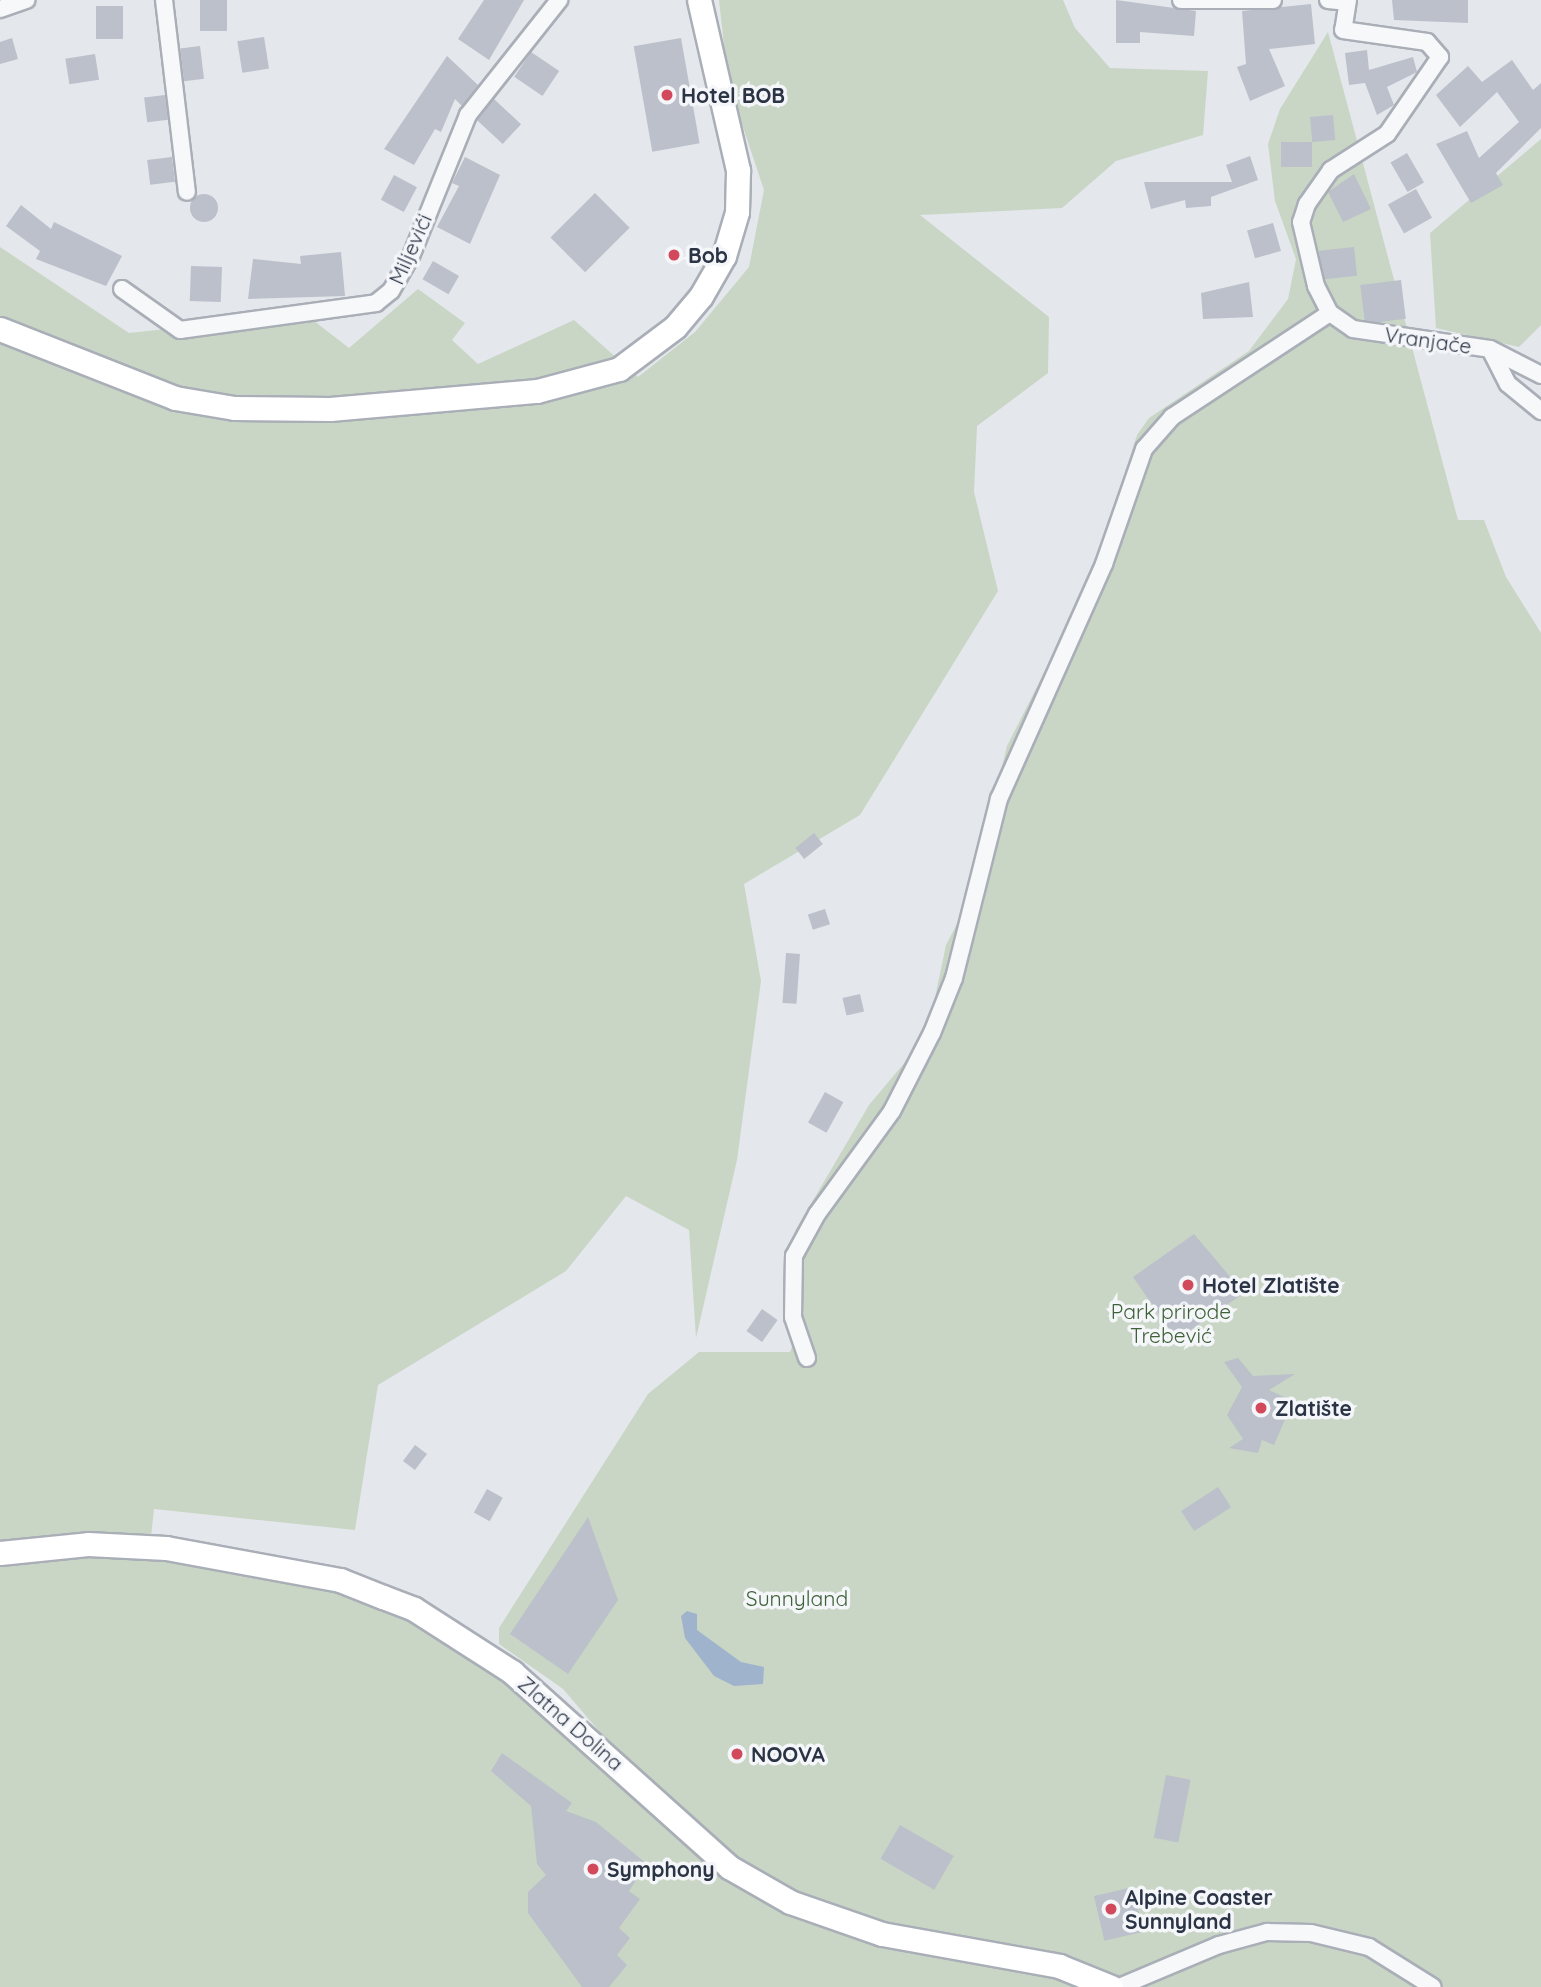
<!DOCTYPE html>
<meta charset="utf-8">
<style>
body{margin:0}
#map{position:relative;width:1541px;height:1987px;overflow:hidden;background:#e4e7ec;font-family:Quicksand,sans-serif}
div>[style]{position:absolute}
.green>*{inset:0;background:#c9d6c5}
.water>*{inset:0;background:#9fb4cc}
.building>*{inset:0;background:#bbc0ca;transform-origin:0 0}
.round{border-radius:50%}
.roads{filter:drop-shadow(2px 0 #a9aeb7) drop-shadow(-2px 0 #a9aeb7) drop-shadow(0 2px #a9aeb7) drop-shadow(0 -2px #a9aeb7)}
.minor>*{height:16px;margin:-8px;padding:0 8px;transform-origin:8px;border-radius:8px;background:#f7f8fa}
.secondary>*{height:23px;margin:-11.5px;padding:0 11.5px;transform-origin:11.5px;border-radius:11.5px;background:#fff}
.dots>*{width:19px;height:19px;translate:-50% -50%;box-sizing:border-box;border:4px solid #f4f6f9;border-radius:50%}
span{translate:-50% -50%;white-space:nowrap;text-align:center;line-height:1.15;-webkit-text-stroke:7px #f4f6f9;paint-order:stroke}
.poi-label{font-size:21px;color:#2b3445;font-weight:700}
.left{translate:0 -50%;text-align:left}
.street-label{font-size:21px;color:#2b3445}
.park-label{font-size:21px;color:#3f6138}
</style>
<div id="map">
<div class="green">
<div style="clip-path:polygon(719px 0,1063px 0,1075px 28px,1110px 68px,1208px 71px,1203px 135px,1116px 161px,1062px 208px,920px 215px,1049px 317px,1048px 373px,977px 426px,974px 492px,998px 591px,860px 815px,744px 884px,761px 981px,737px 1160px,696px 1338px,689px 1230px,626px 1196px,566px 1271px,378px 1385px,355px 1530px,154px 1509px,150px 1546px,223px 1554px,415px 1614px,641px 1780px,563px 1689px,499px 1644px,499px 1628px,648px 1394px,699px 1352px,790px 1352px,797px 1335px,795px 1231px,869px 1105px,927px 1036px,946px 945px,971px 897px,1007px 746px,1090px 582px,1137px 435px,1149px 418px,1249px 351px,1288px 299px,1296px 259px,1275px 201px,1268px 144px,1280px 109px,1328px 32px,1458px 520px,1484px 520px,1506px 577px,1541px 633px,1541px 1987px,0 1987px,0 247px,129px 333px,305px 314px,349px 348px,418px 289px,465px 323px,452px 340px,478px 364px,574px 320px,638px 377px,695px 332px,749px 267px,764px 190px,728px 82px)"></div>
<div style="clip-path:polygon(1541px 139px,1541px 325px,1519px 347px,1436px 328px,1430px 233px)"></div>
</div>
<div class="water">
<div style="clip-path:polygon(687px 1611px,697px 1614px,697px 1630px,741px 1662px,764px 1667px,763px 1684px,734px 1686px,714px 1676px,685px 1638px,681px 1616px)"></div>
</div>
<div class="building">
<div style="left:200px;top:0;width:27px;height:31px"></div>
<div style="clip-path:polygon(484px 0,524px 0,489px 60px,458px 39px)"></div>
<div style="clip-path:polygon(1116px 0,1196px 11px,1194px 36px,1140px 32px,1140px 43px,1116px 43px)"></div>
<div style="clip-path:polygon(1392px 0,1468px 0,1468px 23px,1394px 20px)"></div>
<div style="clip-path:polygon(1311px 4px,1315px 44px,1269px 49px,1285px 86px,1250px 101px,1237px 67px,1246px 64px,1242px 11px)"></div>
<div style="left:96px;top:6px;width:27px;height:33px"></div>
<div style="left:264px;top:37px;width:32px;height:27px;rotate:81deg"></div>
<div style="clip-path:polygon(12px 38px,18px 59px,0 64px,0 42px)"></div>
<div style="left:681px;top:38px;width:107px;height:48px;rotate:80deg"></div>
<div style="left:200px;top:46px;width:33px;height:20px;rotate:83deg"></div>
<div style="clip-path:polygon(1367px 50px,1369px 70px,1413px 57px,1417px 72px,1387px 87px,1394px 105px,1377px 115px,1365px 83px,1349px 85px,1345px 53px)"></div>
<div style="left:531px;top:52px;width:34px;height:30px;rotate:34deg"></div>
<div style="left:95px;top:54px;width:26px;height:30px;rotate:81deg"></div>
<div style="clip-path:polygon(447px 56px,478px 85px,462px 106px,455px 99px,441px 132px,435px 129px,414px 165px,384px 149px)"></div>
<div style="clip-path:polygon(1512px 60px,1533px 90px,1541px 83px,1541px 128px,1496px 173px,1503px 185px,1471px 203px,1436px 144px,1467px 131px,1479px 158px,1519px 122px,1497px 92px,1460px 127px,1436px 95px,1468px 66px,1482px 82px)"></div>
<div style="left:165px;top:95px;width:25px;height:21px;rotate:83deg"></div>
<div style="left:494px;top:99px;width:37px;height:27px;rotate:43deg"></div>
<div style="left:1333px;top:115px;width:25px;height:23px;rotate:85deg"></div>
<div style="left:1312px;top:142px;width:25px;height:31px;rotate:90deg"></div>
<div style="left:1407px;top:153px;width:34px;height:19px;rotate:60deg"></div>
<div style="clip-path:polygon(1250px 156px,1258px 180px,1211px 197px,1211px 206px,1186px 208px,1185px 200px,1151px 209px,1144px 182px,1232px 182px,1226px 165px)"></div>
<div style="left:172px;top:157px;width:25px;height:25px;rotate:83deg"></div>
<div style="clip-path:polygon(465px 157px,500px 175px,470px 244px,437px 227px,459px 186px,452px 183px)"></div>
<div style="clip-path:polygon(1354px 174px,1371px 209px,1343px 222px,1328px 192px)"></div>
<div style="left:394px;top:175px;width:26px;height:28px;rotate:28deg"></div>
<div style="left:1416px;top:189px;width:33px;height:32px;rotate:61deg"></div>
<div style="left:595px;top:193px;width:49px;height:63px;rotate:45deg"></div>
<div class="round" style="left:190px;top:194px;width:28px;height:28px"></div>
<div style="clip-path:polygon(21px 205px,51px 229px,54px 222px,122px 256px,106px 286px,36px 259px,40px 251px,6px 226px)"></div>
<div style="left:1273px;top:223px;width:29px;height:27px;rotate:74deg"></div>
<div style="left:1354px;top:247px;width:29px;height:35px;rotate:84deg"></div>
<div style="clip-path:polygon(341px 252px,345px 296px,248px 299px,253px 259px,301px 264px,300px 256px)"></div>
<div style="left:433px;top:261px;width:30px;height:21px;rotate:30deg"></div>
<div style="left:191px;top:266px;width:31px;height:35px;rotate:2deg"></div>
<div style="left:1401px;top:280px;width:39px;height:41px;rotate:83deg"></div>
<div style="clip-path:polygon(1249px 282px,1253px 317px,1203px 319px,1201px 293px)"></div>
<div style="left:814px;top:833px;width:14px;height:24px;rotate:51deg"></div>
<div style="left:825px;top:909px;width:16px;height:18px;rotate:72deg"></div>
<div style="left:786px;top:953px;width:14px;height:50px;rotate:4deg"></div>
<div style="left:860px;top:994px;width:18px;height:18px;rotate:77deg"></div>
<div style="left:825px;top:1092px;width:21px;height:35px;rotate:29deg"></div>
<div style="clip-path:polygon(1194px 1234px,1244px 1293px,1183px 1335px,1170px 1330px,1133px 1277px)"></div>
<div style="left:762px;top:1309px;width:19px;height:27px;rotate:35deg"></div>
<div style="clip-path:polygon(1238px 1358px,1253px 1376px,1295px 1374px,1269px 1390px,1293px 1401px,1274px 1445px,1262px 1440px,1258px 1453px,1229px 1448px,1243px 1439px,1227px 1415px,1242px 1387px,1224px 1362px)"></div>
<div style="left:415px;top:1445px;width:15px;height:20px;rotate:37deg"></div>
<div style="left:1218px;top:1487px;width:24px;height:44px;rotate:57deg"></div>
<div style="left:487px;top:1489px;width:18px;height:27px;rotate:29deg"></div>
<div style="clip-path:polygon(588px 1517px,618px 1600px,568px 1674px,510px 1634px)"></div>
<div style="clip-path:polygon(502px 1753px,572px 1803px,566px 1811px,596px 1822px,647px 1864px,629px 1891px,640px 1899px,619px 1928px,630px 1938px,617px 1955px,627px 1965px,609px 1987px,582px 1987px,528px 1913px,528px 1892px,546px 1875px,537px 1864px,531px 1806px,491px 1771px)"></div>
<div style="left:1166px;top:1775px;width:25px;height:64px;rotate:11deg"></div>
<div style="left:900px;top:1825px;width:62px;height:39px;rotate:30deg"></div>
<div style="left:1133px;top:1887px;width:46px;height:40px;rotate:77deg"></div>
</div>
<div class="roads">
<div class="minor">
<div style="left:164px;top:0;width:193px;rotate:83.2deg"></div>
<div style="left:1181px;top:0;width:92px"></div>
<div style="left:1328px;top:0;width:18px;rotate:6deg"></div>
<div style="left:1348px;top:0;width:30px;rotate:99deg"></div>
<div style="left:1343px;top:30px;width:85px;rotate:8.1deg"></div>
<div style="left:1427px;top:42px;width:20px;rotate:49deg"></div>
<div style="left:1440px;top:57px;width:93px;rotate:124.5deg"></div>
<div style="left:1387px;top:134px;width:67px;rotate:147.3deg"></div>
<div style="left:1331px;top:170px;width:42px;rotate:125.2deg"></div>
<div style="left:1307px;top:204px;width:19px;rotate:108deg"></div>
<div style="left:1301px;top:222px;width:66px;rotate:76.8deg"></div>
<div style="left:1316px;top:286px;width:30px;rotate:63deg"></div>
<div style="left:1330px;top:313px;width:28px;rotate:35deg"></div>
<div style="left:1353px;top:329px;width:138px;rotate:8.3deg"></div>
<div style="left:1490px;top:349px;width:39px;rotate:63deg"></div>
<div style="left:1508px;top:384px;width:43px;rotate:39.3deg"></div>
<div style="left:0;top:9px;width:28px;rotate:-19deg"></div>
<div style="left:122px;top:289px;width:71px;rotate:35.3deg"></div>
<div style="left:180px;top:330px;width:198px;rotate:-7.8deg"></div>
<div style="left:376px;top:303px;width:19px;rotate:-39deg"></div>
<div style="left:391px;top:291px;width:40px;rotate:-60.3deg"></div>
<div style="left:411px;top:256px;width:152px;rotate:-68deg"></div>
<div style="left:468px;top:115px;width:147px;rotate:-51.6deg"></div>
<div style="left:1490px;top:349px;width:57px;rotate:27deg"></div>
<div style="left:807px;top:1358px;width:43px;rotate:-108.9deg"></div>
<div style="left:793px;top:1317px;width:61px;rotate:-89.1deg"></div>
<div style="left:794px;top:1256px;width:48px;rotate:-61.3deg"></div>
<div style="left:817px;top:1214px;width:127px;rotate:-53.9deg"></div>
<div style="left:892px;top:1111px;width:88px;rotate:-62.9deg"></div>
<div style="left:932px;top:1033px;width:59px;rotate:-68.2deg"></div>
<div style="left:954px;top:978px;width:185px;rotate:-75.9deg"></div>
<div style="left:999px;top:799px;width:257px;rotate:-65.9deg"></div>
<div style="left:1104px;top:564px;width:122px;rotate:-70.8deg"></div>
<div style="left:1144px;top:449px;width:43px;rotate:-48.8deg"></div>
<div style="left:1172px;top:417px;width:189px;rotate:-33.4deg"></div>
<div style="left:1119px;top:1987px;width:108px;rotate:-22.8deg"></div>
<div style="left:1219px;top:1945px;width:50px;rotate:-15.2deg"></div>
<div style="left:1267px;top:1932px;width:44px;rotate:1.3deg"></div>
<div style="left:1311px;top:1933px;width:60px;rotate:13.6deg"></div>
<div style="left:1369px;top:1947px;width:75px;rotate:32deg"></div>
</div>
<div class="secondary">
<div style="left:0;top:329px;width:188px;rotate:21.5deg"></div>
<div style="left:175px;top:398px;width:60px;rotate:9.6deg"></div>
<div style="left:234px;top:408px;width:96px;rotate:0.6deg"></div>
<div style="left:330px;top:409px;width:208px;rotate:-5deg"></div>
<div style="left:537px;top:391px;width:85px;rotate:-15deg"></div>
<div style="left:619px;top:369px;width:70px;rotate:-36.9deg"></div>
<div style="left:675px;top:327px;width:40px;rotate:-50deg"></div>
<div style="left:701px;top:296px;width:46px;rotate:-60.1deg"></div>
<div style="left:724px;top:256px;width:46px;rotate:-73.5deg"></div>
<div style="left:737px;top:212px;width:42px;rotate:-88.6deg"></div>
<div style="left:738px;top:170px;width:174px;rotate:-102.9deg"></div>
<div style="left:0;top:1553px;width:88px;rotate:-5.8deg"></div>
<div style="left:88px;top:1544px;width:78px;rotate:2.9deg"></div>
<div style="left:166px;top:1548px;width:177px;rotate:10.4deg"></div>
<div style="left:340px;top:1580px;width:46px;rotate:21.6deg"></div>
<div style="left:383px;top:1597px;width:33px;rotate:21deg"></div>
<div style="left:414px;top:1609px;width:117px;rotate:32.7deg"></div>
<div style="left:512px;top:1672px;width:292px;rotate:41.9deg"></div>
<div style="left:729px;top:1867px;width:70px;rotate:29.8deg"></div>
<div style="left:790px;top:1902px;width:97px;rotate:19.2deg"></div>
<div style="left:882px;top:1934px;width:180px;rotate:10.2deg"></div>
<div style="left:1059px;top:1966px;width:56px;rotate:22deg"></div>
</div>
</div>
<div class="dots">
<div style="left:667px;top:95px;background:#d1495b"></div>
<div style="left:674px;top:255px;background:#d1495b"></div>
<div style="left:1188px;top:1285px;background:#d1495b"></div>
<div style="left:1261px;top:1408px;background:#d1495b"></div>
<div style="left:737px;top:1754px;background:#d1495b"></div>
<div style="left:593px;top:1869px;background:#d1495b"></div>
<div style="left:1111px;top:1909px;background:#d1495b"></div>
</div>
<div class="poi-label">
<span class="left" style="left:681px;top:95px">Hotel BOB</span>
<span class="left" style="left:688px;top:255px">Bob</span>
<span class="left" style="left:1202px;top:1285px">Hotel Zlatište</span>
<span class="left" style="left:1275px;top:1408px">Zlatište</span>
<span class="left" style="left:751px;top:1754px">NOOVA</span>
<span class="left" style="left:607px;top:1869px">Symphony</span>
<span class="left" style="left:1125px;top:1909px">Alpine Coaster<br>Sunnyland</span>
</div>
<div class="street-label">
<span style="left:410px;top:249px;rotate:-66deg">Miljevići</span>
<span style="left:1428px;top:340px;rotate:8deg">Vranjače</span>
<span style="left:571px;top:1723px;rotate:41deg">Zlatna Dolina</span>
</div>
<div class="park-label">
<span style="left:1171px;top:1323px">Park prirode<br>Trebević</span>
<span style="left:797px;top:1598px">Sunnyland</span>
</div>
</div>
